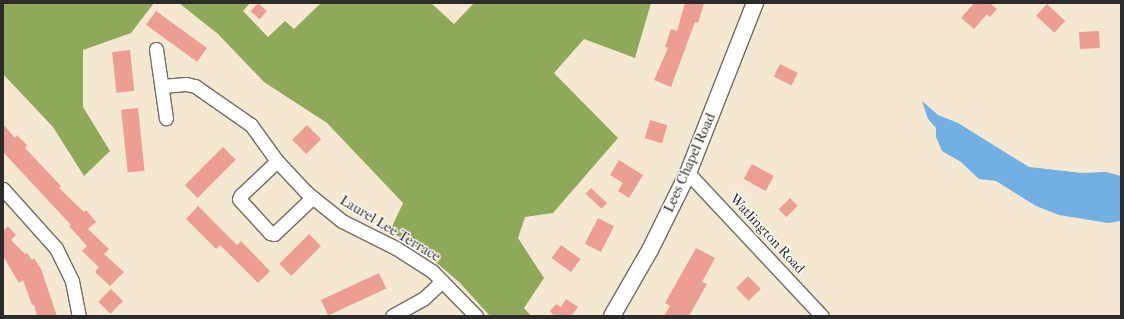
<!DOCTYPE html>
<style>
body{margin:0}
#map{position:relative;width:1124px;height:319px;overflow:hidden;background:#f4e8d1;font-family:"IM FELL French Canon",serif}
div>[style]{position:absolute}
.forest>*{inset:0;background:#8fa95b}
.water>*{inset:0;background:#71afe4}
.building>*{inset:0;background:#ed9e93;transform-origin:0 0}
.roads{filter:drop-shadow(1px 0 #716d65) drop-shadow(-1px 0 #716d65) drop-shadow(0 1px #716d65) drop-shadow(0 -1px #716d65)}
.minor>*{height:13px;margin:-6.5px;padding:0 6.5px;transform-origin:6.5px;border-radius:6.5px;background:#fff}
.major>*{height:16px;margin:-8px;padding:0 8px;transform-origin:8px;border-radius:8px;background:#fff}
span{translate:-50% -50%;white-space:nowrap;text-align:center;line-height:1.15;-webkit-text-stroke:3px #fdfcf7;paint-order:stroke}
.street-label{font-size:14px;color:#2b2b2b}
.frame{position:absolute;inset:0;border:4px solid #2b2b2b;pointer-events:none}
</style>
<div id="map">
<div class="forest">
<div style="clip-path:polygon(3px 3px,154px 3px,131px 33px,83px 50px,83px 107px,110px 151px,84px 176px,53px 127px,3px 74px)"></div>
<div style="clip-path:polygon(179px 3px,250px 3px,243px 11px,268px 37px,285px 21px,294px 29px,321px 3px,431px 3px,454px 24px,474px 3px,651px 3px,635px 58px,584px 39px,554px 73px,618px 138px,553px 213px,525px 217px,518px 238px,544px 278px,524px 308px,531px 316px,490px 316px,459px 282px,424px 252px,390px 231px,403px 203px,327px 123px,264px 82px,218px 34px)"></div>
</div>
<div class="water">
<div style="clip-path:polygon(922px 101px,938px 115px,958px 123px,1029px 167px,1082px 173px,1106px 172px,1121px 176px,1121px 221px,1108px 223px,1059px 215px,1036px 206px,996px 181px,979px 179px,961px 162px,942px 151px,936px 137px,936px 128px,928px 119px)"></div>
</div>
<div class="building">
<div style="left:258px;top:3px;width:12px;height:11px;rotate:42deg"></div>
<div style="clip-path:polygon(685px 3px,704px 3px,698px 23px,695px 22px,671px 87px,654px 80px,668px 48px,665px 47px,671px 29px,677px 31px)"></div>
<div style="clip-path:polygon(974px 3px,990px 3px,997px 9px,990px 17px,987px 14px,974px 29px,961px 18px)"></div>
<div style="left:1047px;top:4px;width:25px;height:16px;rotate:43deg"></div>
<div style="left:156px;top:11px;width:63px;height:17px;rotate:36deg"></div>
<div style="left:1099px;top:31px;width:17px;height:20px;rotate:87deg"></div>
<div style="left:130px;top:50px;width:41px;height:18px;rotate:84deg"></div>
<div style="left:780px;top:64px;width:20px;height:14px;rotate:27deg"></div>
<div style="left:138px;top:108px;width:63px;height:17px;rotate:84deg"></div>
<div style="left:650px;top:120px;width:18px;height:19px;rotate:16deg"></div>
<div style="clip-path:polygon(3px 124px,15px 138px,17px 135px,27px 145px,25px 148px,61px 186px,59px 188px,84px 212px,86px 210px,96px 222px,88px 229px,109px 249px,104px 254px,124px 272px,110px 286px,95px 272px,99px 267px,82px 251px,87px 246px,69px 226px,71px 225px,3px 152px)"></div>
<div style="left:307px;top:125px;width:20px;height:21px;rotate:45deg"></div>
<div style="left:223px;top:147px;width:18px;height:54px;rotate:45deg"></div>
<div style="clip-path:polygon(619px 160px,643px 175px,629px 198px,618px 191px,623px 183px,610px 175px)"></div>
<div style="left:752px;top:164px;width:25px;height:17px;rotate:29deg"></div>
<div style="left:591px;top:188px;width:22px;height:8px;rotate:43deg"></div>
<div style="left:790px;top:198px;width:11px;height:16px;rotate:45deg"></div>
<div style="clip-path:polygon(198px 206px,237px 245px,241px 241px,270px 271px,258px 283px,220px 245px,216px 249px,186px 219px)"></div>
<div style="left:598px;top:218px;width:18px;height:29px;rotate:27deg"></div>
<div style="clip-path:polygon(8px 226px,16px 235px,11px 240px,25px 254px,27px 253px,32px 260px,34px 258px,41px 269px,57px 316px,37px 316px,34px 304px,32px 305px,23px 280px,19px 283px,3px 256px,3px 231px)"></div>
<div style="left:309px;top:234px;width:17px;height:42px;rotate:45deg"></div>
<div style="left:561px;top:245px;width:24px;height:16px;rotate:36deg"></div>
<div style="clip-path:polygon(696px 248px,715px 258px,702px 282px,707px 284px,689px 316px,664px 316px,670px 306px,665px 303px)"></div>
<div style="left:379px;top:273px;width:17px;height:64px;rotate:65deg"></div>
<div style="left:748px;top:276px;width:18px;height:17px;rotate:45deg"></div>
<div style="left:111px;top:289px;width:17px;height:18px;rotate:45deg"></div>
<div style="clip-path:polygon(566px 299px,578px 307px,572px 315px,573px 316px,554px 316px,550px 311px,556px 304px,561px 307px)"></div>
</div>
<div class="roads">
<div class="minor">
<div style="left:156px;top:49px;width:70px;rotate:81.8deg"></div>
<div style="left:162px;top:86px;width:24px;rotate:-5deg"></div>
<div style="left:186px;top:84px;width:9px;rotate:13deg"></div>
<div style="left:195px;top:86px;width:68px;rotate:34.9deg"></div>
<div style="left:251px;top:125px;width:44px;rotate:54.2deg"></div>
<div style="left:277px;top:161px;width:42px;rotate:46.9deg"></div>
<div style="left:306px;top:192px;width:46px;rotate:38.9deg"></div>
<div style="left:342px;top:221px;width:60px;rotate:26.6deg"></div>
<div style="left:396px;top:248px;width:43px;rotate:32.6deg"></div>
<div style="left:432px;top:271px;width:63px;rotate:45.6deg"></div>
<div style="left:277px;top:161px;width:50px;rotate:136.6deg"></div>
<div style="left:241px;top:195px;width:4px;rotate:117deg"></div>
<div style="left:239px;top:199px;width:46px;rotate:47.6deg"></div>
<div style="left:270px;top:233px;width:4px;rotate:14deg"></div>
<div style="left:274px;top:234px;width:52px;rotate:-43.5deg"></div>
<div style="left:688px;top:173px;width:196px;rotate:46.9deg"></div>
<div style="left:3px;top:189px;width:79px;rotate:48.1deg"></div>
<div style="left:56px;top:248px;width:37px;rotate:64deg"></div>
<div style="left:72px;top:281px;width:36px;rotate:79deg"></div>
<div style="left:392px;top:316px;width:35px;rotate:-29deg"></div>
<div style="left:423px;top:299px;width:26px;rotate:-43deg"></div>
</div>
<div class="major">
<div style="left:612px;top:316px;width:76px;rotate:-60.1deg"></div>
<div style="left:650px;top:250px;width:86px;rotate:-63.7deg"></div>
<div style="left:688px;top:173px;width:183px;rotate:-68.5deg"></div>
</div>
</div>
<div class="street-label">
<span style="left:690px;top:163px;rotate:-66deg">Lees Chapel Road</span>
<span style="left:390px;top:229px;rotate:31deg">Laurel Lee Terrace</span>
<span style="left:767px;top:234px;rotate:47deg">Watlington Road</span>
</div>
<div class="frame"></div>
</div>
